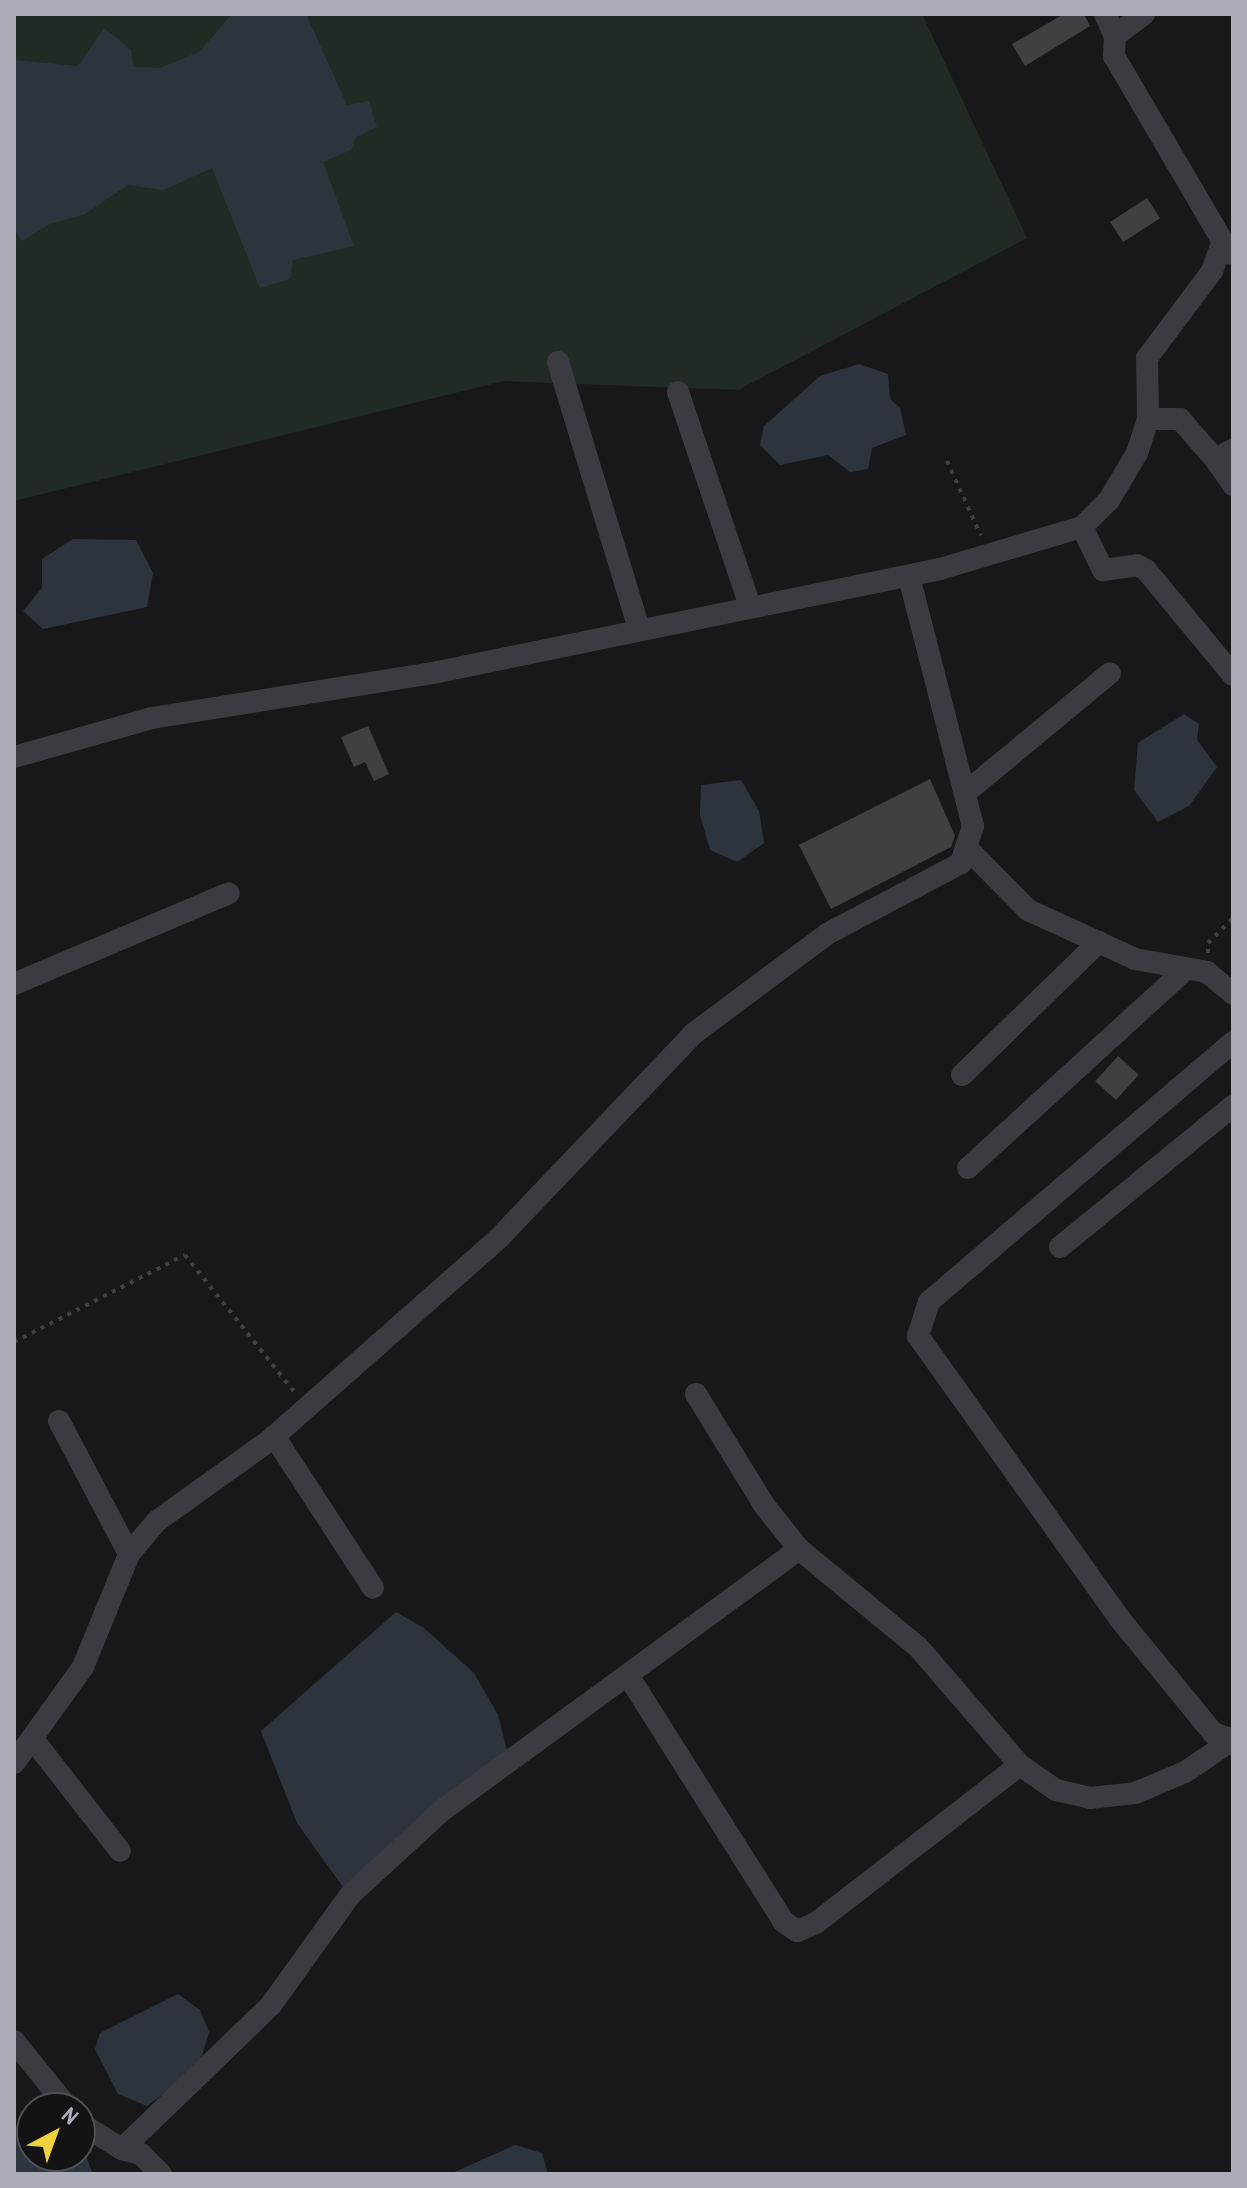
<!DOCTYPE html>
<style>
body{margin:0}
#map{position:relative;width:1247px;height:2188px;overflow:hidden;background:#18181a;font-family:"Archivo Narrow",sans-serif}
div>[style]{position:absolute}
.green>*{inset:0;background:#222a24}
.water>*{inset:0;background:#2e343e}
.building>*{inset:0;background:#404044;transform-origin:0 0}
.path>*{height:4px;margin-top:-2px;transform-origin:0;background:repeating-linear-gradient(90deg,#3f4046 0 4px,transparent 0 10px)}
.street>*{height:22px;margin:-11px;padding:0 11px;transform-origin:11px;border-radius:11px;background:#3b3b41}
span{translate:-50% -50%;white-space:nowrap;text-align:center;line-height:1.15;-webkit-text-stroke:6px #131315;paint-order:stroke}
.frame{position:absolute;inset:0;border:16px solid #abadb9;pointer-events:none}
.north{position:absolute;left:16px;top:2092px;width:80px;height:80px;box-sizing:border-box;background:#131315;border:2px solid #505157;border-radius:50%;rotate:41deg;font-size:22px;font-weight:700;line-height:32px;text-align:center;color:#abadb9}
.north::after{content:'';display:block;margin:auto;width:28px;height:36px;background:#edd13e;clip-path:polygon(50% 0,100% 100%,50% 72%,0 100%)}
</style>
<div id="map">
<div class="green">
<div style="clip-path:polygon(14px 14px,922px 14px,1027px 238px,738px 390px,504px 381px,14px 501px)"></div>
</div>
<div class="water">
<div style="clip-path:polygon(232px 14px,306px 14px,347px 105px,369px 101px,377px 127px,356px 137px,351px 150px,323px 162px,354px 246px,293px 260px,290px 279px,260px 288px,212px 168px,164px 190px,128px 185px,85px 214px,50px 224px,22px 241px,14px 228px,14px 60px,78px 66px,104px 28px,131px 50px,133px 67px,160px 68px,199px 52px)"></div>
<div style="clip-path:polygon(859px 364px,888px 374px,890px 399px,900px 408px,906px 435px,872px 448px,868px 469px,850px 472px,828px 455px,780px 465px,760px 445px,764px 426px,820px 376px)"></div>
<div style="clip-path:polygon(73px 539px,136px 540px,153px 573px,147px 607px,43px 629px,23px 611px,42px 588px,42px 559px)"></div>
<div style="clip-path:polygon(1184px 714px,1199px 724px,1197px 740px,1217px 767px,1189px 806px,1158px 822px,1134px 790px,1138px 743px)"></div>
<div style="clip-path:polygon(741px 780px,759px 811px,764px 843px,737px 862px,710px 850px,700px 815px,701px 785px)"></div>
<div style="clip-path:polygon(396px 1612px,424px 1628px,474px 1673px,498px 1715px,510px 1762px,350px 1897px,297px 1823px,261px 1731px)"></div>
<div style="clip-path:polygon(178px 1994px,200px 2010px,209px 2032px,198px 2068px,147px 2106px,118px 2094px,95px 2049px,100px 2033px)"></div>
<div style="clip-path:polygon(32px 2129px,32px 2156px,80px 2156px,80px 2142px,93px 2174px,14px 2174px,14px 2136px)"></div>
<div style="clip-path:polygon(515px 2145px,542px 2153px,548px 2174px,450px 2174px)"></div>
</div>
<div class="building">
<div style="clip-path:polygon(1064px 14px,1084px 14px,1090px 26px,1025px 66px,1012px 44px)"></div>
<div style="left:1147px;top:198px;width:24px;height:44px;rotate:57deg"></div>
<div style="clip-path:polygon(368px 726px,389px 774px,374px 781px,365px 762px,354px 767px,341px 737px)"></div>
<div style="clip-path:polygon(930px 779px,955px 836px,951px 847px,831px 909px,799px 845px)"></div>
<div style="left:1118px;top:1056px;width:28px;height:34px;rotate:42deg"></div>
</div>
<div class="path">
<div style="left:947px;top:461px;width:82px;rotate:65.6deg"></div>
<div style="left:1208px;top:953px;width:10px;rotate:-90deg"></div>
<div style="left:1208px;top:943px;width:35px;rotate:-45deg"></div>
<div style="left:14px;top:1342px;width:192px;rotate:-27deg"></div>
<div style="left:185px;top:1255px;width:176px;rotate:51.4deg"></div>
</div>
<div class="street">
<div style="left:1105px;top:14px;width:24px;rotate:66deg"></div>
<div style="left:1144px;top:14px;width:36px;rotate:143deg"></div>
<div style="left:1115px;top:36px;width:20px;rotate:93deg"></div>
<div style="left:1114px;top:56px;width:229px;rotate:59.6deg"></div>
<div style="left:558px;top:362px;width:278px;rotate:73.1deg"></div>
<div style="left:678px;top:392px;width:226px;rotate:71.4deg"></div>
<div style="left:1148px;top:419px;width:32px"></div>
<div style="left:1180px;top:419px;width:53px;rotate:48.8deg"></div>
<div style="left:1215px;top:459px;width:20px;rotate:-27deg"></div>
<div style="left:1215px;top:459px;width:32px;rotate:55deg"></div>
<div style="left:1082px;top:527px;width:48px;rotate:64deg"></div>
<div style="left:1103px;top:570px;width:34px;rotate:-8deg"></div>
<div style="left:1137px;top:565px;width:10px;rotate:29deg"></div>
<div style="left:1146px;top:570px;width:136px;rotate:50.4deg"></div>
<div style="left:14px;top:757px;width:143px;rotate:-15.8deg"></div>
<div style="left:152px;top:718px;width:290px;rotate:-9.1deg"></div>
<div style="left:438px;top:672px;width:512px;rotate:-11.59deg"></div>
<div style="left:940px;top:569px;width:148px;rotate:-16.5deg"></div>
<div style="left:1082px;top:527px;width:38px;rotate:-45deg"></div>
<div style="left:1109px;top:500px;width:55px;rotate:-59.2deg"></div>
<div style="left:1137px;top:453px;width:36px;rotate:-72deg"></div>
<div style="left:1148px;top:419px;width:61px;rotate:-90.9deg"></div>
<div style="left:1147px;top:358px;width:109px;rotate:-53.2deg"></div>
<div style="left:1212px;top:271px;width:29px;rotate:-70deg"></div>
<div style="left:965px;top:793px;width:188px;rotate:-39.6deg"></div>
<div style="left:966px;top:847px;width:88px;rotate:45.5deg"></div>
<div style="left:1028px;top:910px;width:118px;rotate:24.6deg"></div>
<div style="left:1135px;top:959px;width:73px;rotate:10.2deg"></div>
<div style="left:1207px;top:972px;width:34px;rotate:40deg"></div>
<div style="left:14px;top:984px;width:233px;rotate:-22.9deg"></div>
<div style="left:1233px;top:1042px;width:400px;rotate:139.5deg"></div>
<div style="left:929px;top:1302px;width:36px;rotate:108deg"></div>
<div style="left:918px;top:1336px;width:346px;rotate:54.5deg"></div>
<div style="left:1119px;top:1618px;width:149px;rotate:50.7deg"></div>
<div style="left:1213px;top:1733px;width:21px;rotate:19deg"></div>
<div style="left:962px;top:1075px;width:191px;rotate:-44.2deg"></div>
<div style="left:968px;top:1168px;width:295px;rotate:-42.4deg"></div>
<div style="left:1060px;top:1247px;width:223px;rotate:-39.2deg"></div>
<div style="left:696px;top:1394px;width:130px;rotate:58.5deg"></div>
<div style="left:764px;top:1505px;width:56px;rotate:51.5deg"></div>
<div style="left:799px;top:1549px;width:154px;rotate:39.5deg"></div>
<div style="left:918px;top:1647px;width:156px;rotate:49.2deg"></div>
<div style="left:1020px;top:1765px;width:44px;rotate:34.8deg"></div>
<div style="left:1056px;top:1790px;width:35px;rotate:13deg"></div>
<div style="left:1090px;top:1798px;width:45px;rotate:-6.3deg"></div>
<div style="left:1135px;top:1793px;width:54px;rotate:-22.8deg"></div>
<div style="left:1185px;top:1772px;width:55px;rotate:-34deg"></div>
<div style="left:59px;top:1421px;width:150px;rotate:62.2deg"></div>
<div style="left:274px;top:1436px;width:181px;rotate:56.9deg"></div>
<div style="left:629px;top:1677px;width:289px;rotate:57.7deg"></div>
<div style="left:783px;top:1921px;width:17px;rotate:36deg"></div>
<div style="left:797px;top:1931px;width:21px;rotate:-23deg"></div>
<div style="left:816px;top:1923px;width:258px;rotate:-37.8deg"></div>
<div style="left:32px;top:1738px;width:143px;rotate:52.1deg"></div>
<div style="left:14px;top:1763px;width:118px;rotate:-54.3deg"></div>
<div style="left:83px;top:1667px;width:122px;rotate:-67.8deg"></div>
<div style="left:129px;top:1554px;width:43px;rotate:-49.7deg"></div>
<div style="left:157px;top:1521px;width:139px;rotate:-35.6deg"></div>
<div style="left:270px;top:1440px;width:305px;rotate:-41.4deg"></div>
<div style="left:499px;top:1238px;width:282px;rotate:-46.4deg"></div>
<div style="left:693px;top:1034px;width:167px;rotate:-36.7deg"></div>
<div style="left:827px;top:934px;width:152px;rotate:-27.9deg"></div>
<div style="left:961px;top:863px;width:39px;rotate:-72deg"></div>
<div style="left:973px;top:826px;width:258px;rotate:-104.4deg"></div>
<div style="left:14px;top:2041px;width:86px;rotate:51.1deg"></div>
<div style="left:80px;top:2123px;width:49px;rotate:31.8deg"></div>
<div style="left:122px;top:2149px;width:20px;rotate:15deg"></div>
<div style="left:141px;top:2154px;width:28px;rotate:45deg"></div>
<div style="left:122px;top:2149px;width:207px;rotate:-44deg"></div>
<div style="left:271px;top:2005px;width:135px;rotate:-54.3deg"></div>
<div style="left:350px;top:1895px;width:127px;rotate:-42.5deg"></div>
<div style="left:444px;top:1809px;width:440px;rotate:-36.2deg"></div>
</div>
<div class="frame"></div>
<div class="north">N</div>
</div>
